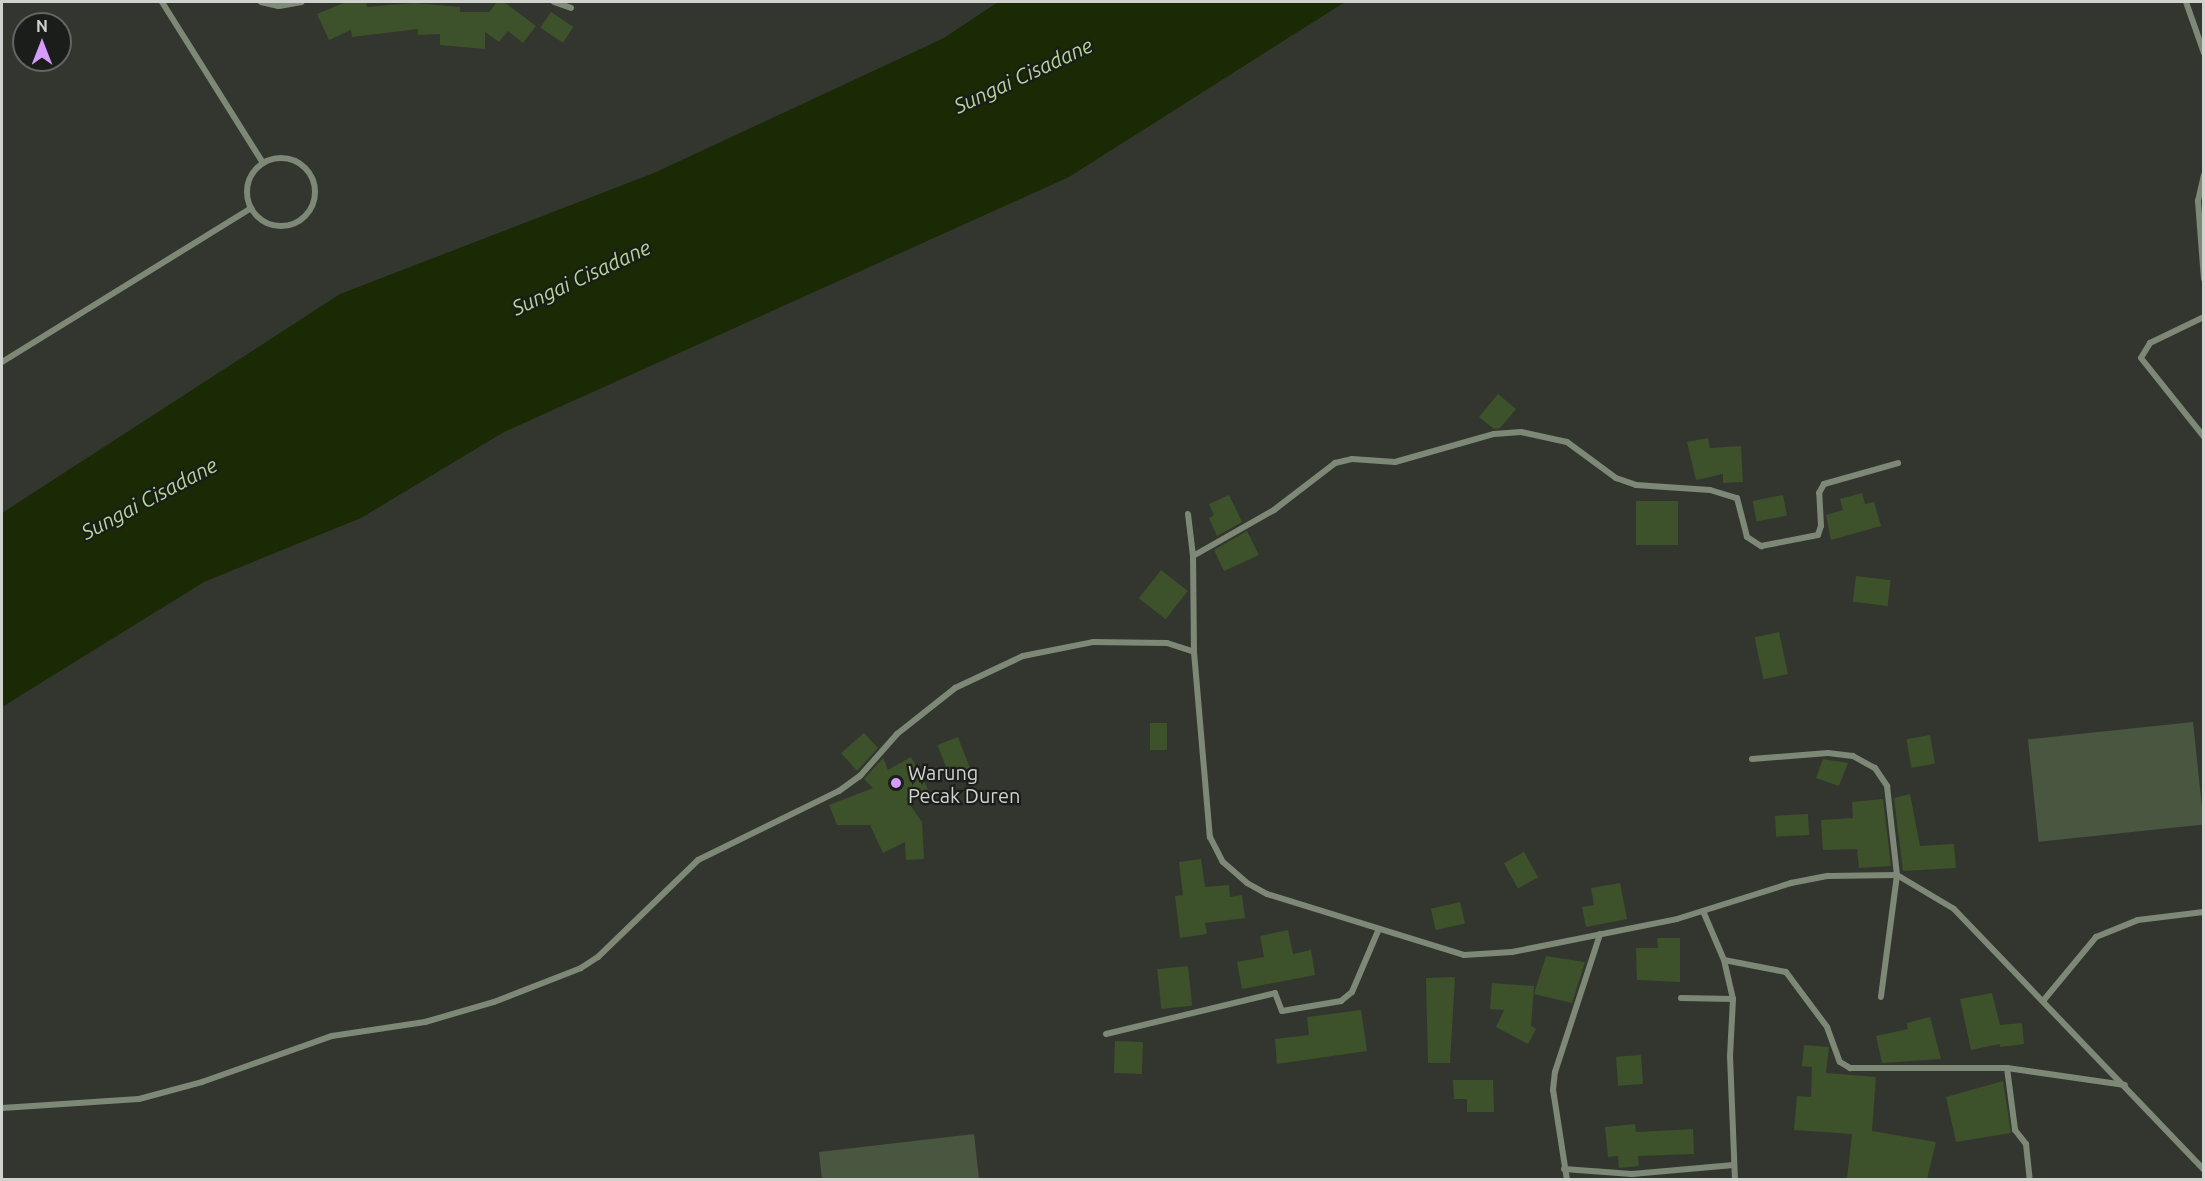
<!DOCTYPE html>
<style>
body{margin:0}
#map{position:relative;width:2205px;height:1181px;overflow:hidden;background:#33362f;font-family:Ubuntu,sans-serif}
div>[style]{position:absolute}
.green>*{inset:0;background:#4a5740;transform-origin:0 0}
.water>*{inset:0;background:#192a04}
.building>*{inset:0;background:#3d512a;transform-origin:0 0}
.minor>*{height:6px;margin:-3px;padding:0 3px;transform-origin:3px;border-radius:3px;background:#7e8876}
.minor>.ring{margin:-3px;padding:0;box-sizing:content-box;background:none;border:6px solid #7e8876;border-radius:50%}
.dots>*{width:16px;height:16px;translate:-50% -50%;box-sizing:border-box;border:3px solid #1b1d1a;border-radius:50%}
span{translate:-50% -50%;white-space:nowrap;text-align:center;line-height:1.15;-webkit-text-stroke:4.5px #1b1d1a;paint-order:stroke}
.poi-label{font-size:20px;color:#cfd2cd}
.left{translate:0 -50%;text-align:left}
.water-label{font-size:21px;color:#b4d695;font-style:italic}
.frame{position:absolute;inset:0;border:3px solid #cfd2cd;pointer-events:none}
.north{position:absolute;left:12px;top:12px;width:60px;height:60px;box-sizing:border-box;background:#1b1d1a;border:2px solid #636562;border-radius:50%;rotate:0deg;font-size:16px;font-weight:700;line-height:24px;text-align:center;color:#cfd2cd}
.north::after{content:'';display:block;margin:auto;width:21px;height:27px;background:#d59cfb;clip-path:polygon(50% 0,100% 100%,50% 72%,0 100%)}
</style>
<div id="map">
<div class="green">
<div style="left:2193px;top:722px;width:103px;height:166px;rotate:84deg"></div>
<div style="clip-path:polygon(974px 1134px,979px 1179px,822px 1179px,819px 1152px)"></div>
</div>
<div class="water">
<div style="clip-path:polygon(998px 2px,1345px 2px,1069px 177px,504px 432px,361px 518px,204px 582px,2px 707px,2px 513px,340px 294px,654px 173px,944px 38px)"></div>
</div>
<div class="building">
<div style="clip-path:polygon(346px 2px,366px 2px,367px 7px,414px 3px,460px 7px,460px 12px,489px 12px,497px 2px,504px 2px,536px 26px,523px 43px,508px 31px,499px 42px,485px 32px,485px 49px,440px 45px,440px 34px,418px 35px,418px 29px,352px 37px,351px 30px,329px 40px,317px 14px)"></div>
<div style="left:551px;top:12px;width:27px;height:19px;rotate:34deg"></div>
<div style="clip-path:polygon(1498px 394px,1516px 409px,1500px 428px,1494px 429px,1479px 417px)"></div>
<div style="clip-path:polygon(1708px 438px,1710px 448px,1741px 446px,1743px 482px,1723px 483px,1723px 474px,1696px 480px,1687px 442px)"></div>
<div style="clip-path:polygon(1862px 493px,1865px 504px,1874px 502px,1881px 526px,1831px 540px,1826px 515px,1843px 510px,1840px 499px)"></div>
<div style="clip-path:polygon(1229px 495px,1242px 522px,1217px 536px,1209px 518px,1214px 515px,1209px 504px)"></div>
<div style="left:1783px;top:495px;width:21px;height:31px;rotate:79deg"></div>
<div style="left:1636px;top:501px;width:42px;height:44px"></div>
<div style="clip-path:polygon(1247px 531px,1259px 555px,1224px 571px,1214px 550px)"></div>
<div style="left:1161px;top:570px;width:34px;height:36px;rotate:38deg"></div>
<div style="left:1856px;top:576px;width:35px;height:26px;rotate:7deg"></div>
<div style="left:1779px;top:632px;width:43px;height:25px;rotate:78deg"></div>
<div style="left:1150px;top:723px;width:17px;height:27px"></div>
<div style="clip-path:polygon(864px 733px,878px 748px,857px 771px,841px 753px)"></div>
<div style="left:1930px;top:735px;width:29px;height:24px;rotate:80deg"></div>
<div style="left:958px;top:737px;width:33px;height:22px;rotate:69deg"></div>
<div style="clip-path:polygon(911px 757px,928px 789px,906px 799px,922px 822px,924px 859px,906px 860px,905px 842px,883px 853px,870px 825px,837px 825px,829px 805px,873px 788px,864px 779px,883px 758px,888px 770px)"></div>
<div style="clip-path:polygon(1823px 759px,1848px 763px,1839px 786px,1816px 778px)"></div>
<div style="clip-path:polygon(1910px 794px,1920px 846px,1954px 844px,1956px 868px,1903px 871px,1894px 798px)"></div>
<div style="clip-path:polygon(1883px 799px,1891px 866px,1859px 868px,1857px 849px,1823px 850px,1821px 820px,1853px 818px,1852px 802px)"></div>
<div style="left:1808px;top:814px;width:21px;height:33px;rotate:87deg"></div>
<div style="left:1524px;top:852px;width:29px;height:23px;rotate:61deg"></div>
<div style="clip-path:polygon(1201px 859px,1205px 887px,1229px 885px,1230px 897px,1242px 895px,1245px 918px,1205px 923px,1207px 934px,1180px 938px,1175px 896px,1183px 895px,1179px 862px)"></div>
<div style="clip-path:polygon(1620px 883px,1627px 919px,1586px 927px,1582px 907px,1594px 905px,1591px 888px)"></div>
<div style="left:1460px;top:902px;width:22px;height:30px;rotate:77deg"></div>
<div style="clip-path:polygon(1288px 930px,1293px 954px,1311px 950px,1315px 975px,1242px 989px,1237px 962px,1264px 957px,1260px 936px)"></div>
<div style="clip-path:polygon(1657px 938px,1680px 938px,1680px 982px,1637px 980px,1636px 948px,1658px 948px)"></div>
<div style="clip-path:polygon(1546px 956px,1585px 962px,1572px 1003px,1534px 994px)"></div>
<div style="left:1188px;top:966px;width:40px;height:31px;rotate:84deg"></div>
<div style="clip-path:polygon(1455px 977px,1450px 1063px,1428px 1063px,1426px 978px)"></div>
<div style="clip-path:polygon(1492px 983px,1534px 986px,1531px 1026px,1536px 1029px,1528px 1044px,1496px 1027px,1504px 1010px,1490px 1009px)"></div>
<div style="clip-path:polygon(1992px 993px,2000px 1025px,2022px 1023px,2024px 1044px,2000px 1047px,2000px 1044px,1971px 1050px,1960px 999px)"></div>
<div style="clip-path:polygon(1361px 1010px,1367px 1051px,1277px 1064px,1275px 1039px,1309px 1035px,1307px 1017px)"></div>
<div style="clip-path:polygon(1930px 1017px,1941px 1059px,1882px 1063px,1876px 1036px,1908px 1029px,1907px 1023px)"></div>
<div style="left:1115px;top:1041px;width:28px;height:32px;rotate:2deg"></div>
<div style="clip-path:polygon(1804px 1045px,1829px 1047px,1826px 1073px,1876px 1077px,1872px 1131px,1936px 1142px,1927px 1179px,1847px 1179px,1852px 1134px,1794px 1130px,1797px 1096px,1811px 1097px,1812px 1067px,1802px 1066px)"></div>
<div style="left:1641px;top:1055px;width:29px;height:25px;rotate:86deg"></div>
<div style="clip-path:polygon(1453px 1080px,1493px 1080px,1494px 1112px,1467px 1112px,1467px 1099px,1454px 1099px)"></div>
<div style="clip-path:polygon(2003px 1081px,2011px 1133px,1956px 1142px,1946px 1097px)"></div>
<div style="clip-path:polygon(1635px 1124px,1636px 1132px,1693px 1129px,1694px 1154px,1638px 1156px,1639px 1166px,1619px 1168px,1618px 1156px,1608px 1157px,1605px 1127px)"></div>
</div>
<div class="minor">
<div style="left:162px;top:2px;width:190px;rotate:57.9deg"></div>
<div style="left:261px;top:2px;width:18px;rotate:13deg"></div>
<div style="left:279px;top:6px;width:23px;rotate:-10deg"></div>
<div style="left:554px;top:2px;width:18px;rotate:19deg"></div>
<div style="left:2186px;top:2px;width:54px;rotate:70.6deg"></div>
<div class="ring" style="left:247px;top:158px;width:62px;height:62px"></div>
<div style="left:2204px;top:175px;width:27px;rotate:103deg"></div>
<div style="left:2198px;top:201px;width:78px;rotate:85.6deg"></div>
<div style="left:2204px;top:317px;width:60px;rotate:154.3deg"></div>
<div style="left:2150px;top:343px;width:17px;rotate:121deg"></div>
<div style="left:2141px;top:358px;width:101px;rotate:51.4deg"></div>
<div style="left:2px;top:362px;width:293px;rotate:-31.7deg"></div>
<div style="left:1188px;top:514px;width:42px;rotate:83.2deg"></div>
<div style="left:1193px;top:556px;width:96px;rotate:89.4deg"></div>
<div style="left:1194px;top:652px;width:186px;rotate:85.1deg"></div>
<div style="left:1210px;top:837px;width:28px;rotate:63deg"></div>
<div style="left:1223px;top:862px;width:32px;rotate:41deg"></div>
<div style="left:1247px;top:883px;width:23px;rotate:29deg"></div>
<div style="left:1267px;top:894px;width:206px;rotate:17.2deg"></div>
<div style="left:1464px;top:955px;width:48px;rotate:-3.6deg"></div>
<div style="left:1512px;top:952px;width:168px;rotate:-11.3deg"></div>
<div style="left:1677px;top:919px;width:120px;rotate:-17.5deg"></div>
<div style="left:1791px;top:883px;width:38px;rotate:-11deg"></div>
<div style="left:1828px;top:876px;width:69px;rotate:-0.8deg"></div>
<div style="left:1897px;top:875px;width:66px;rotate:30.8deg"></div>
<div style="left:1954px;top:909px;width:361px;rotate:46.2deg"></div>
<div style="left:1193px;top:556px;width:93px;rotate:-29.6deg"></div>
<div style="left:1274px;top:510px;width:77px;rotate:-37.6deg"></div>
<div style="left:1335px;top:463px;width:17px;rotate:-13deg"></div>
<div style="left:1352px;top:459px;width:43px;rotate:4deg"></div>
<div style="left:1395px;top:462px;width:103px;rotate:-15.8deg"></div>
<div style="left:1494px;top:434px;width:27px;rotate:-4deg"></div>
<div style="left:1521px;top:432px;width:47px;rotate:12.3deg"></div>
<div style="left:1567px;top:442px;width:61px;rotate:36.3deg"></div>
<div style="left:1616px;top:478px;width:21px;rotate:19deg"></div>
<div style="left:1636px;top:485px;width:74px;rotate:3.9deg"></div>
<div style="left:1710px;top:490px;width:28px;rotate:17deg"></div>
<div style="left:1737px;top:498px;width:40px;rotate:75.6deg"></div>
<div style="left:1747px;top:537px;width:17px;rotate:33deg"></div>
<div style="left:1761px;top:546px;width:58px;rotate:-10.9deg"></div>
<div style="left:1818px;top:535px;width:9px;rotate:-72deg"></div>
<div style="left:1821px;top:526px;width:33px;rotate:-93deg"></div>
<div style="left:1819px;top:493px;width:10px;rotate:-61deg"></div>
<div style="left:1824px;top:484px;width:77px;rotate:-15.8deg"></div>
<div style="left:1752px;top:759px;width:76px;rotate:-4.5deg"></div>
<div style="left:1828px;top:753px;width:25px;rotate:7deg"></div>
<div style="left:1853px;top:756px;width:25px;rotate:29deg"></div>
<div style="left:1875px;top:768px;width:22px;rotate:56deg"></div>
<div style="left:1887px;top:786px;width:90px;rotate:83.6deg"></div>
<div style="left:1897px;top:875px;width:123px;rotate:97.5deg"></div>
<div style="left:1703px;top:911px;width:53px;rotate:66.8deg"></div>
<div style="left:1724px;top:960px;width:40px;rotate:77deg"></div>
<div style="left:1733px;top:999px;width:57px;rotate:93deg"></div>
<div style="left:1730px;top:1056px;width:124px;rotate:87.7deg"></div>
<div style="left:1724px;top:960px;width:63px;rotate:11deg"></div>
<div style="left:1786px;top:972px;width:69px;rotate:53.3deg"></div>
<div style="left:1827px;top:1027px;width:37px;rotate:70deg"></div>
<div style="left:1840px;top:1062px;width:12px;rotate:31deg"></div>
<div style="left:1850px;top:1068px;width:157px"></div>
<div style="left:2007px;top:1068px;width:119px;rotate:8.2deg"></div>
<div style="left:1681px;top:998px;width:52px;rotate:1.1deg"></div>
<div style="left:2043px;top:1001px;width:83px;rotate:-50.4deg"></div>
<div style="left:2096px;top:937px;width:45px;rotate:-22deg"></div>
<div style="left:2138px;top:920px;width:66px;rotate:-6.9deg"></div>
<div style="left:1106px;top:1034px;width:174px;rotate:-13.6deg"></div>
<div style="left:1275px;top:993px;width:19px;rotate:69deg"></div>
<div style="left:1282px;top:1011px;width:60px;rotate:-9.6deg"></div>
<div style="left:1341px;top:1001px;width:14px;rotate:-39deg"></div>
<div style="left:1352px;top:992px;width:66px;rotate:-66.9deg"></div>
<div style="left:2007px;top:1068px;width:63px;rotate:82.6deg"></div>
<div style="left:2015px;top:1130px;width:18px;rotate:52deg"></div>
<div style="left:2026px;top:1144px;width:36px;rotate:84deg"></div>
<div style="left:2px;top:1108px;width:137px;rotate:-3.8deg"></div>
<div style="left:139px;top:1099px;width:65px;rotate:-15.1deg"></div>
<div style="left:202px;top:1082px;width:138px;rotate:-19.5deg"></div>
<div style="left:332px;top:1036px;width:94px;rotate:-8.6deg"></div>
<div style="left:425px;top:1022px;width:72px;rotate:-16.2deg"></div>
<div style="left:494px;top:1002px;width:93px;rotate:-21.3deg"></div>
<div style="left:581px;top:968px;width:20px;rotate:-33deg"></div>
<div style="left:598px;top:957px;width:139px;rotate:-44.1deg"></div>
<div style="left:698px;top:860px;width:157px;rotate:-26.1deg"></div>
<div style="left:839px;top:791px;width:26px;rotate:-36deg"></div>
<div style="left:860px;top:776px;width:56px;rotate:-48.6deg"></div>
<div style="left:897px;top:734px;width:74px;rotate:-38.4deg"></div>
<div style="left:955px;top:688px;width:75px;rotate:-25.2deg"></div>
<div style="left:1023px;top:656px;width:71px;rotate:-11.3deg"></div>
<div style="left:1093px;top:642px;width:74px;rotate:0.8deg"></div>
<div style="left:1167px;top:643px;width:28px;rotate:18deg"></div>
<div style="left:1564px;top:1169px;width:68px;rotate:4.2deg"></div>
<div style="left:1632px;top:1174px;width:102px;rotate:-5deg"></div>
<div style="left:1567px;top:1180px;width:91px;rotate:-98.8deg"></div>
<div style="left:1553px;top:1090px;width:18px;rotate:-84deg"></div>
<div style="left:1555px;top:1072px;width:145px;rotate:-71.9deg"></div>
</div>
<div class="dots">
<div style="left:896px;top:783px;background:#d59cfb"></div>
</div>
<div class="poi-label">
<span class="left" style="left:908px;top:784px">Warung<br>Pecak Duren</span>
</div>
<div class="water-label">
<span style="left:1023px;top:75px;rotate:-25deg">Sungai Cisadane</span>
<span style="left:581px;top:277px;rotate:-25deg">Sungai Cisadane</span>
<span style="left:149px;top:498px;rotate:-28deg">Sungai Cisadane</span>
</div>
<div class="frame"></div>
<div class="north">N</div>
</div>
